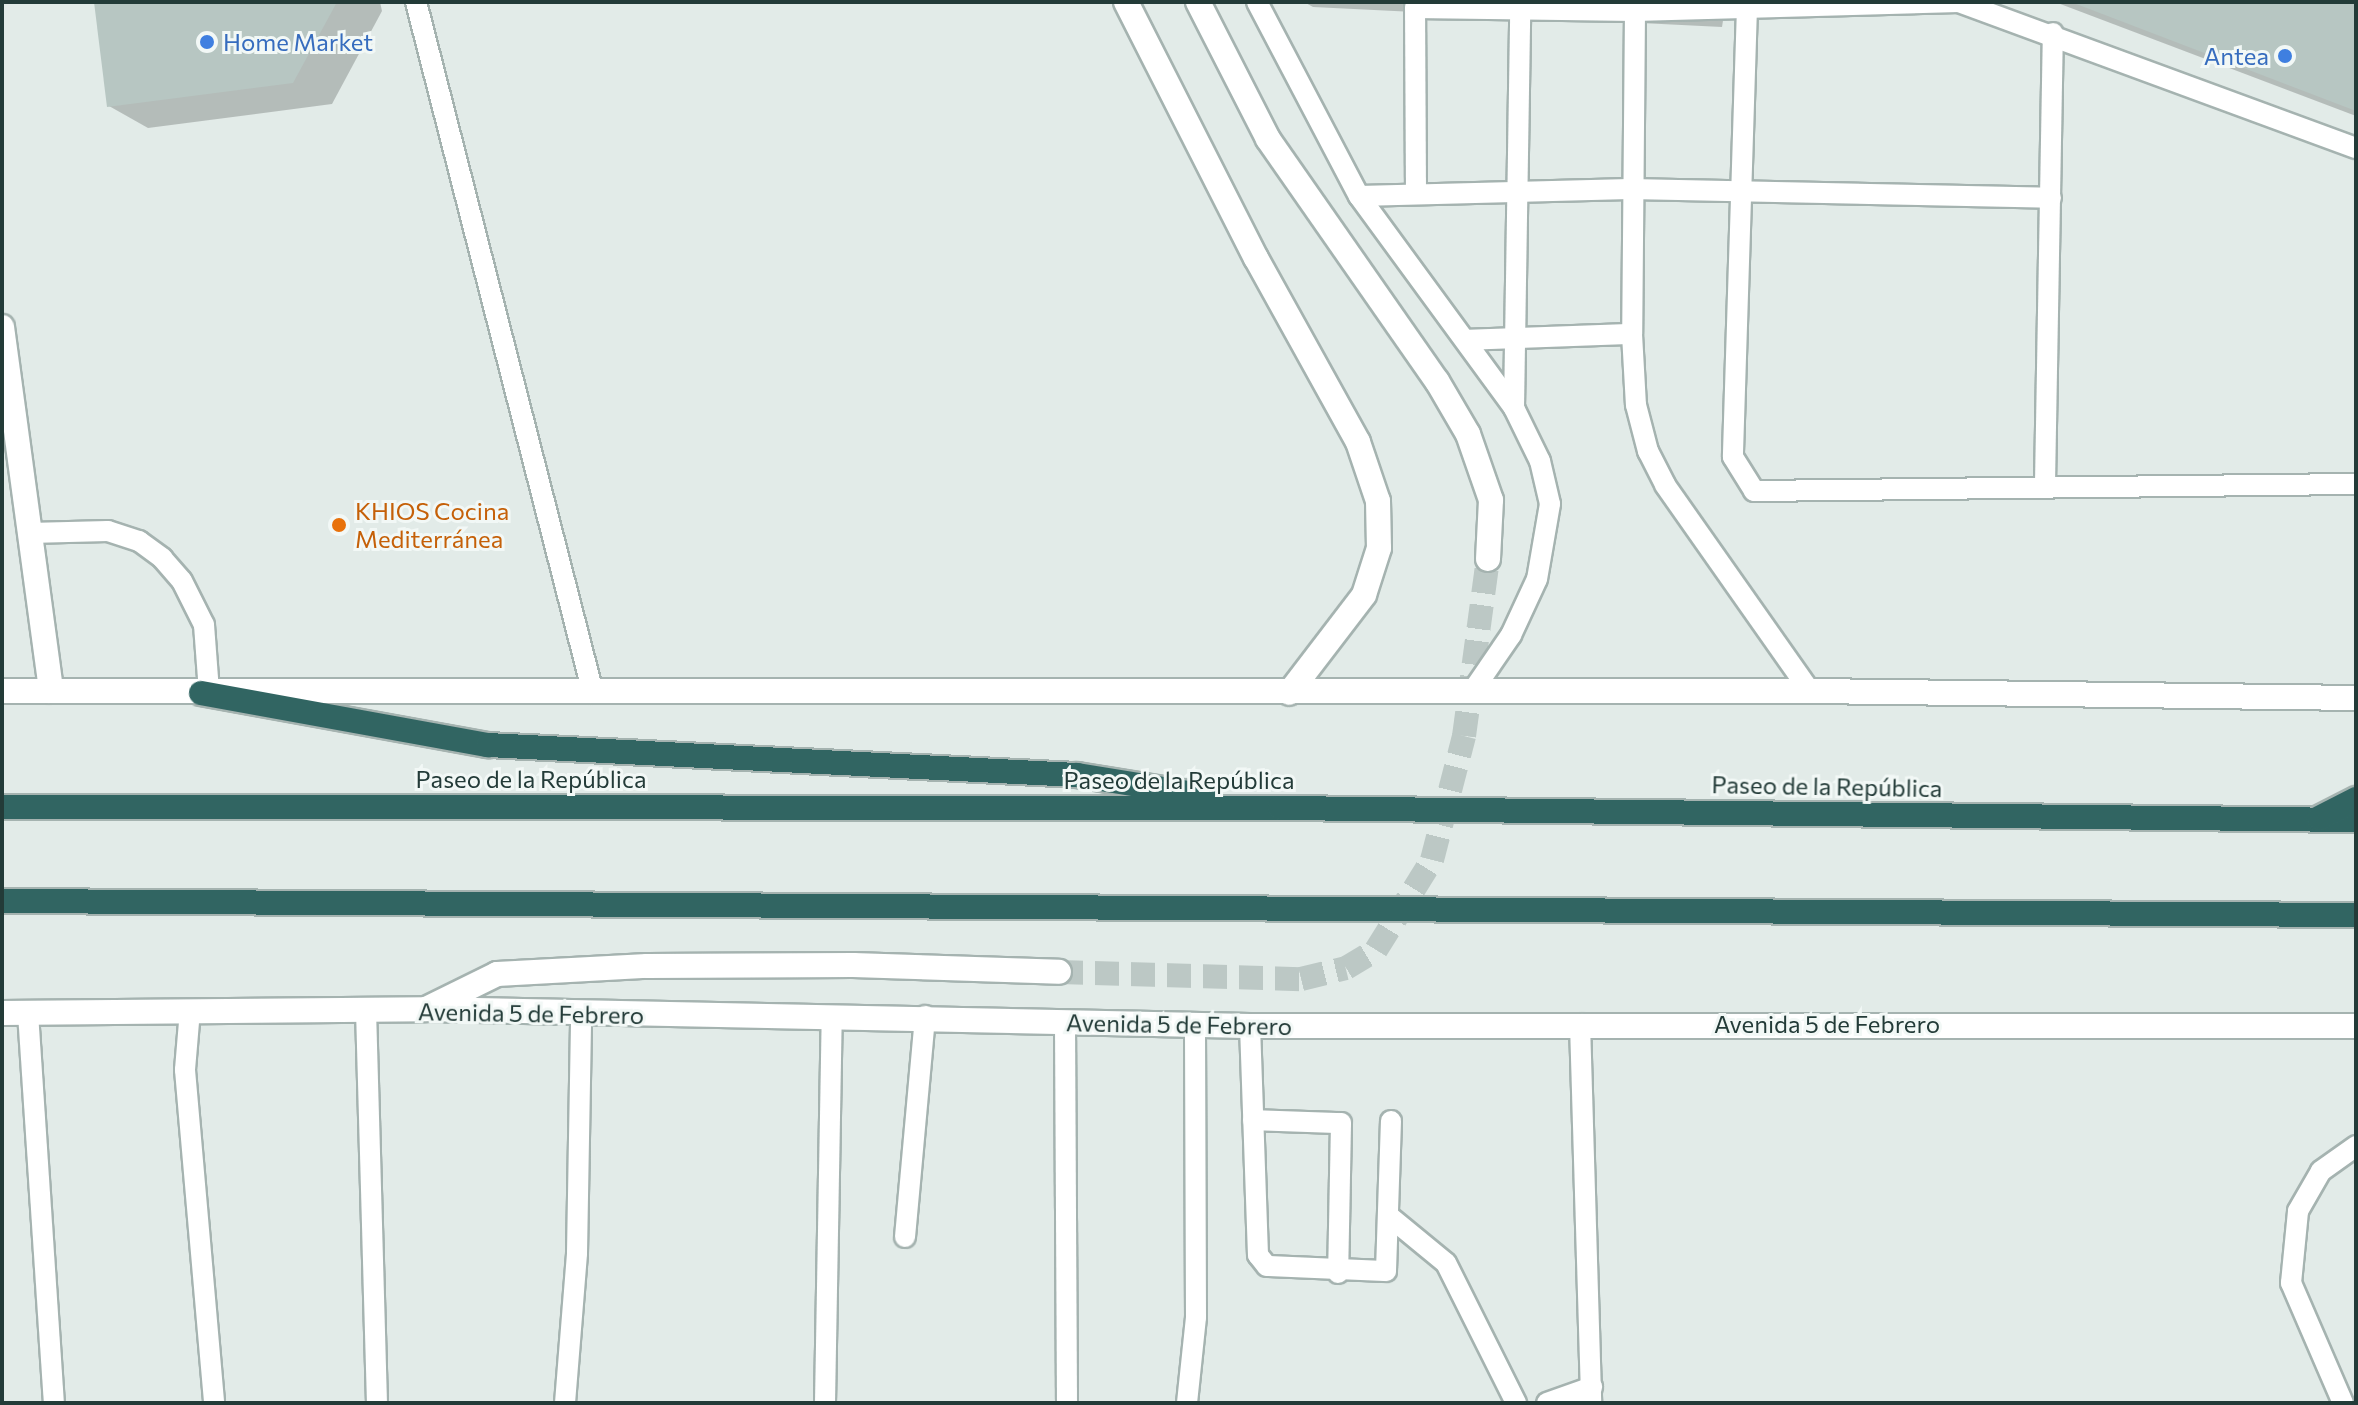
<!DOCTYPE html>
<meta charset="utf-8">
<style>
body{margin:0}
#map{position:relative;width:2358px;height:1405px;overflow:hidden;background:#e2ebe8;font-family:Commissioner,sans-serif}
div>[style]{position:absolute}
.shadow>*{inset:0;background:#0003}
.building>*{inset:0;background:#b7c6c2}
.secondary-tunnel>*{height:24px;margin-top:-12px;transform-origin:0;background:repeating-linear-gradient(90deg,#bcc8c5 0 24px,transparent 0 36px)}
.roads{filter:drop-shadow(2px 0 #a5b3b0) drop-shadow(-2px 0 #a5b3b0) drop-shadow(0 2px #a5b3b0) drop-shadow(0 -2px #a5b3b0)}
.lane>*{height:20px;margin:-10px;padding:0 10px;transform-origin:10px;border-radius:10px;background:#fff}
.street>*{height:24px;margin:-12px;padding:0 12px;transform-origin:12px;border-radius:12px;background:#fff}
.secondary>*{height:24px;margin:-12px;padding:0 12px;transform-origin:12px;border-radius:12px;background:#fff}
.highway>*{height:24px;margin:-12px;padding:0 12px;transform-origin:12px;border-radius:12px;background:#316562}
.dots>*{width:22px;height:22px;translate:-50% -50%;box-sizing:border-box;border:4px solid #f2f8f6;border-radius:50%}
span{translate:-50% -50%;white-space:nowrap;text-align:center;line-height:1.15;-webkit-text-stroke:6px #f2f8f6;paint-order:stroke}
.shop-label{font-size:24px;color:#366cbe}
.left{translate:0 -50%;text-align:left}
.right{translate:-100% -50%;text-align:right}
.food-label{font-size:24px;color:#c56008}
.street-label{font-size:24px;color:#233b38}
.frame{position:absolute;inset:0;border:4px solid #233b38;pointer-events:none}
</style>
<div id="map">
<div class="shadow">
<div style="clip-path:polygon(96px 2px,380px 2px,382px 11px,332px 104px,148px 128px,109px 106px)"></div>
<div style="clip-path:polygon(1304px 2px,1726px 2px,1722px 27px,1313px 7px)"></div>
<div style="clip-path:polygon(2055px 2px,2356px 2px,2356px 116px)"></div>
</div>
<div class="building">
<div style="clip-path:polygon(94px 2px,337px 2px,293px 83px,107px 107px)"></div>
<div style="clip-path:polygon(2071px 2px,2356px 2px,2356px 111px)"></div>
</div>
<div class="secondary-tunnel">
<div style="left:1059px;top:972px;width:242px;rotate:1.7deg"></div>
<div style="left:1301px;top:979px;width:46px;rotate:-13.7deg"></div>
<div style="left:1346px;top:968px;width:35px;rotate:-31deg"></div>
<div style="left:1376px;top:950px;width:106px;rotate:-58.1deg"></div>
<div style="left:1432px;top:860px;width:128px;rotate:-75.5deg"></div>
<div style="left:1464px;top:736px;width:179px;rotate:-82.3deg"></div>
</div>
<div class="roads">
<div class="lane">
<div style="left:416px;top:2px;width:713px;rotate:75.63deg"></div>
<div style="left:1257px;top:2px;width:219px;rotate:62.3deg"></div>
<div style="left:1359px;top:196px;width:263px;rotate:53.8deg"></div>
<div style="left:1514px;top:408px;width:59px;rotate:63.9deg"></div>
<div style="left:1540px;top:461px;width:44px;rotate:76.9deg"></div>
<div style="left:1550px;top:504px;width:76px;rotate:99.8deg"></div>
<div style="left:1537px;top:579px;width:62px;rotate:114.9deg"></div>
<div style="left:1511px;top:635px;width:69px;rotate:124.4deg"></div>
<div style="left:1747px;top:7px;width:450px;rotate:91.8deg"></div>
<div style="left:1733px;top:457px;width:40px;rotate:58deg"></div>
<div style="left:1754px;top:491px;width:602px;rotate:-0.67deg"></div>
<div style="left:1635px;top:11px;width:323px;rotate:90.5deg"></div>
<div style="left:1632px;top:334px;width:71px;rotate:86.8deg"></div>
<div style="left:1636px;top:405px;width:48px;rotate:75.4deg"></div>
<div style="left:1648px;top:451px;width:38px;rotate:63deg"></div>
<div style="left:1665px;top:485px;width:252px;rotate:54.9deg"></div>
<div style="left:1416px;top:193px;width:185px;rotate:-90.3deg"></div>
<div style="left:1415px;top:8px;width:220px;rotate:0.8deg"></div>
<div style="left:1635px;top:11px;width:324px;rotate:-1.6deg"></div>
<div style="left:1959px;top:2px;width:423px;rotate:20.2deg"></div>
<div style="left:1359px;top:196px;width:271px;rotate:-1.5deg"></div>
<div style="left:1630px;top:189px;width:421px;rotate:1.2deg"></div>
<div style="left:1466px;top:340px;width:166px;rotate:-2.1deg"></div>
<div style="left:1514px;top:408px;width:400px;rotate:-89.1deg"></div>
<div style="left:2045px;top:484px;width:451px;rotate:-89deg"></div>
<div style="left:29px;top:533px;width:79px;rotate:-1.5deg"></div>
<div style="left:108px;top:531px;width:33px;rotate:18deg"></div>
<div style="left:139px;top:541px;width:29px;rotate:36deg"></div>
<div style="left:162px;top:558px;width:30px;rotate:49deg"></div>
<div style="left:182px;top:581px;width:49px;rotate:63.4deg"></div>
<div style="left:204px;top:625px;width:67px;rotate:85.7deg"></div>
<div style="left:190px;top:1010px;width:60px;rotate:94.8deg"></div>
<div style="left:185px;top:1070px;width:334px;rotate:85deg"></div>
<div style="left:366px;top:1010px;width:393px;rotate:88.4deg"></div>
<div style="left:28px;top:1013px;width:391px;rotate:86.2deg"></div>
<div style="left:1065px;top:1022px;width:381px;rotate:89.7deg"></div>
<div style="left:1580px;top:1024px;width:379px;rotate:88.3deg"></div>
<div style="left:1250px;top:1026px;width:229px;rotate:88deg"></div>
<div style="left:1258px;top:1255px;width:14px;rotate:51deg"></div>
<div style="left:1267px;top:1266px;width:119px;rotate:2.4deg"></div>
<div style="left:1386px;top:1271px;width:150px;rotate:-88.1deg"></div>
<div style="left:1253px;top:1120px;width:88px;rotate:2deg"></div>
<div style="left:1341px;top:1123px;width:150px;rotate:91.1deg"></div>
<div style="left:1390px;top:1217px;width:72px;rotate:39.4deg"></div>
<div style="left:1446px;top:1263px;width:157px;rotate:63.4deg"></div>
<div style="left:905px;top:1237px;width:222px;rotate:-84.8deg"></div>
<div style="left:565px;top:1403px;width:150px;rotate:-85.4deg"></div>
<div style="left:577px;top:1253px;width:238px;rotate:-89deg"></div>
<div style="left:825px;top:1403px;width:386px;rotate:-89deg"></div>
<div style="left:1187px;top:1403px;width:86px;rotate:-84deg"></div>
<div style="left:1196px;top:1317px;width:292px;rotate:-90.2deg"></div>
<div style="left:1547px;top:1403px;width:48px;rotate:-19.6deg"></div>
<div style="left:2343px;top:1403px;width:131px;rotate:-113.4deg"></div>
<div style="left:2291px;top:1283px;width:72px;rotate:-84.4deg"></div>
<div style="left:2298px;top:1211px;width:46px;rotate:-60.1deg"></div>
<div style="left:2321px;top:1171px;width:43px;rotate:-35.5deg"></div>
</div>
<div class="street">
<div style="left:1126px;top:2px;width:287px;rotate:63.1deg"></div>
<div style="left:1256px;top:258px;width:210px;rotate:61deg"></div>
<div style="left:1358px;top:442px;width:62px;rotate:71.3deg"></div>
<div style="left:1378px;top:501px;width:47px;rotate:88.8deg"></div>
<div style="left:1379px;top:548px;width:49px;rotate:107.7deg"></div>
<div style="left:1364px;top:595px;width:123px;rotate:127.4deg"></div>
<div style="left:1198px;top:2px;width:154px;rotate:62.9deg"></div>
<div style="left:1268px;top:139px;width:295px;rotate:55.1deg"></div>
<div style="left:1437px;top:381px;width:61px;rotate:59.7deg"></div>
<div style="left:1468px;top:434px;width:70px;rotate:70.8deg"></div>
<div style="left:1491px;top:500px;width:59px;rotate:92.9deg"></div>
<div style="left:2px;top:327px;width:367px;rotate:82.3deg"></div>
</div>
<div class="secondary">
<div style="left:2px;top:691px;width:1808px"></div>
<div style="left:1810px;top:691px;width:546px;rotate:0.73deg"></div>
<div style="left:428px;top:1008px;width:77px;rotate:-26.2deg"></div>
<div style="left:497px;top:974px;width:150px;rotate:-3.1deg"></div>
<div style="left:647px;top:966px;width:206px;rotate:-0.3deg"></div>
<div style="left:853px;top:965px;width:206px;rotate:1.9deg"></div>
<div style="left:2px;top:1013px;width:424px;rotate:-0.5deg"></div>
<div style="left:426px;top:1009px;width:824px;rotate:1.18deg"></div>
<div style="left:1250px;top:1026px;width:1106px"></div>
</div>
<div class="highway">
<div style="left:201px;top:693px;width:292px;rotate:10.3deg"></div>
<div style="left:488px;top:745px;width:590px;rotate:2.92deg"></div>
<div style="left:1077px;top:775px;width:131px;rotate:9.2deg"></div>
<div style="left:2px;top:807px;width:1278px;rotate:0.04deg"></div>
<div style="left:1280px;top:808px;width:1076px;rotate:0.64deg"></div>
<div style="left:2319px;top:818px;width:42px;rotate:-27.2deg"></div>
<div style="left:2px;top:901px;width:2354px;rotate:0.34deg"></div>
</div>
</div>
<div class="dots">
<div style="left:207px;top:42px;background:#3f7fe0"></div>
<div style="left:2285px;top:56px;background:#3f7fe0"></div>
<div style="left:339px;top:525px;background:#e8710a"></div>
</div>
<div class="shop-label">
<span class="left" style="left:223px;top:42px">Home Market</span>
<span class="right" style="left:2269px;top:56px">Antea</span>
</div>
<div class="food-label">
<span class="left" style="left:355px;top:525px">KHIOS Cocina<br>Mediterránea</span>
</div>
<div class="street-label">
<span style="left:531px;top:779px">Paseo de la República</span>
<span style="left:1179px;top:780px">Paseo de la República</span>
<span style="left:1827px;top:786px;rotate:1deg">Paseo de la República</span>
<span style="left:531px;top:1013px;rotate:1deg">Avenida 5 de Febrero</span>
<span style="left:1179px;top:1024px;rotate:1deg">Avenida 5 de Febrero</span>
<span style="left:1827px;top:1024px">Avenida 5 de Febrero</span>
</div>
<div class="frame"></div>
</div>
